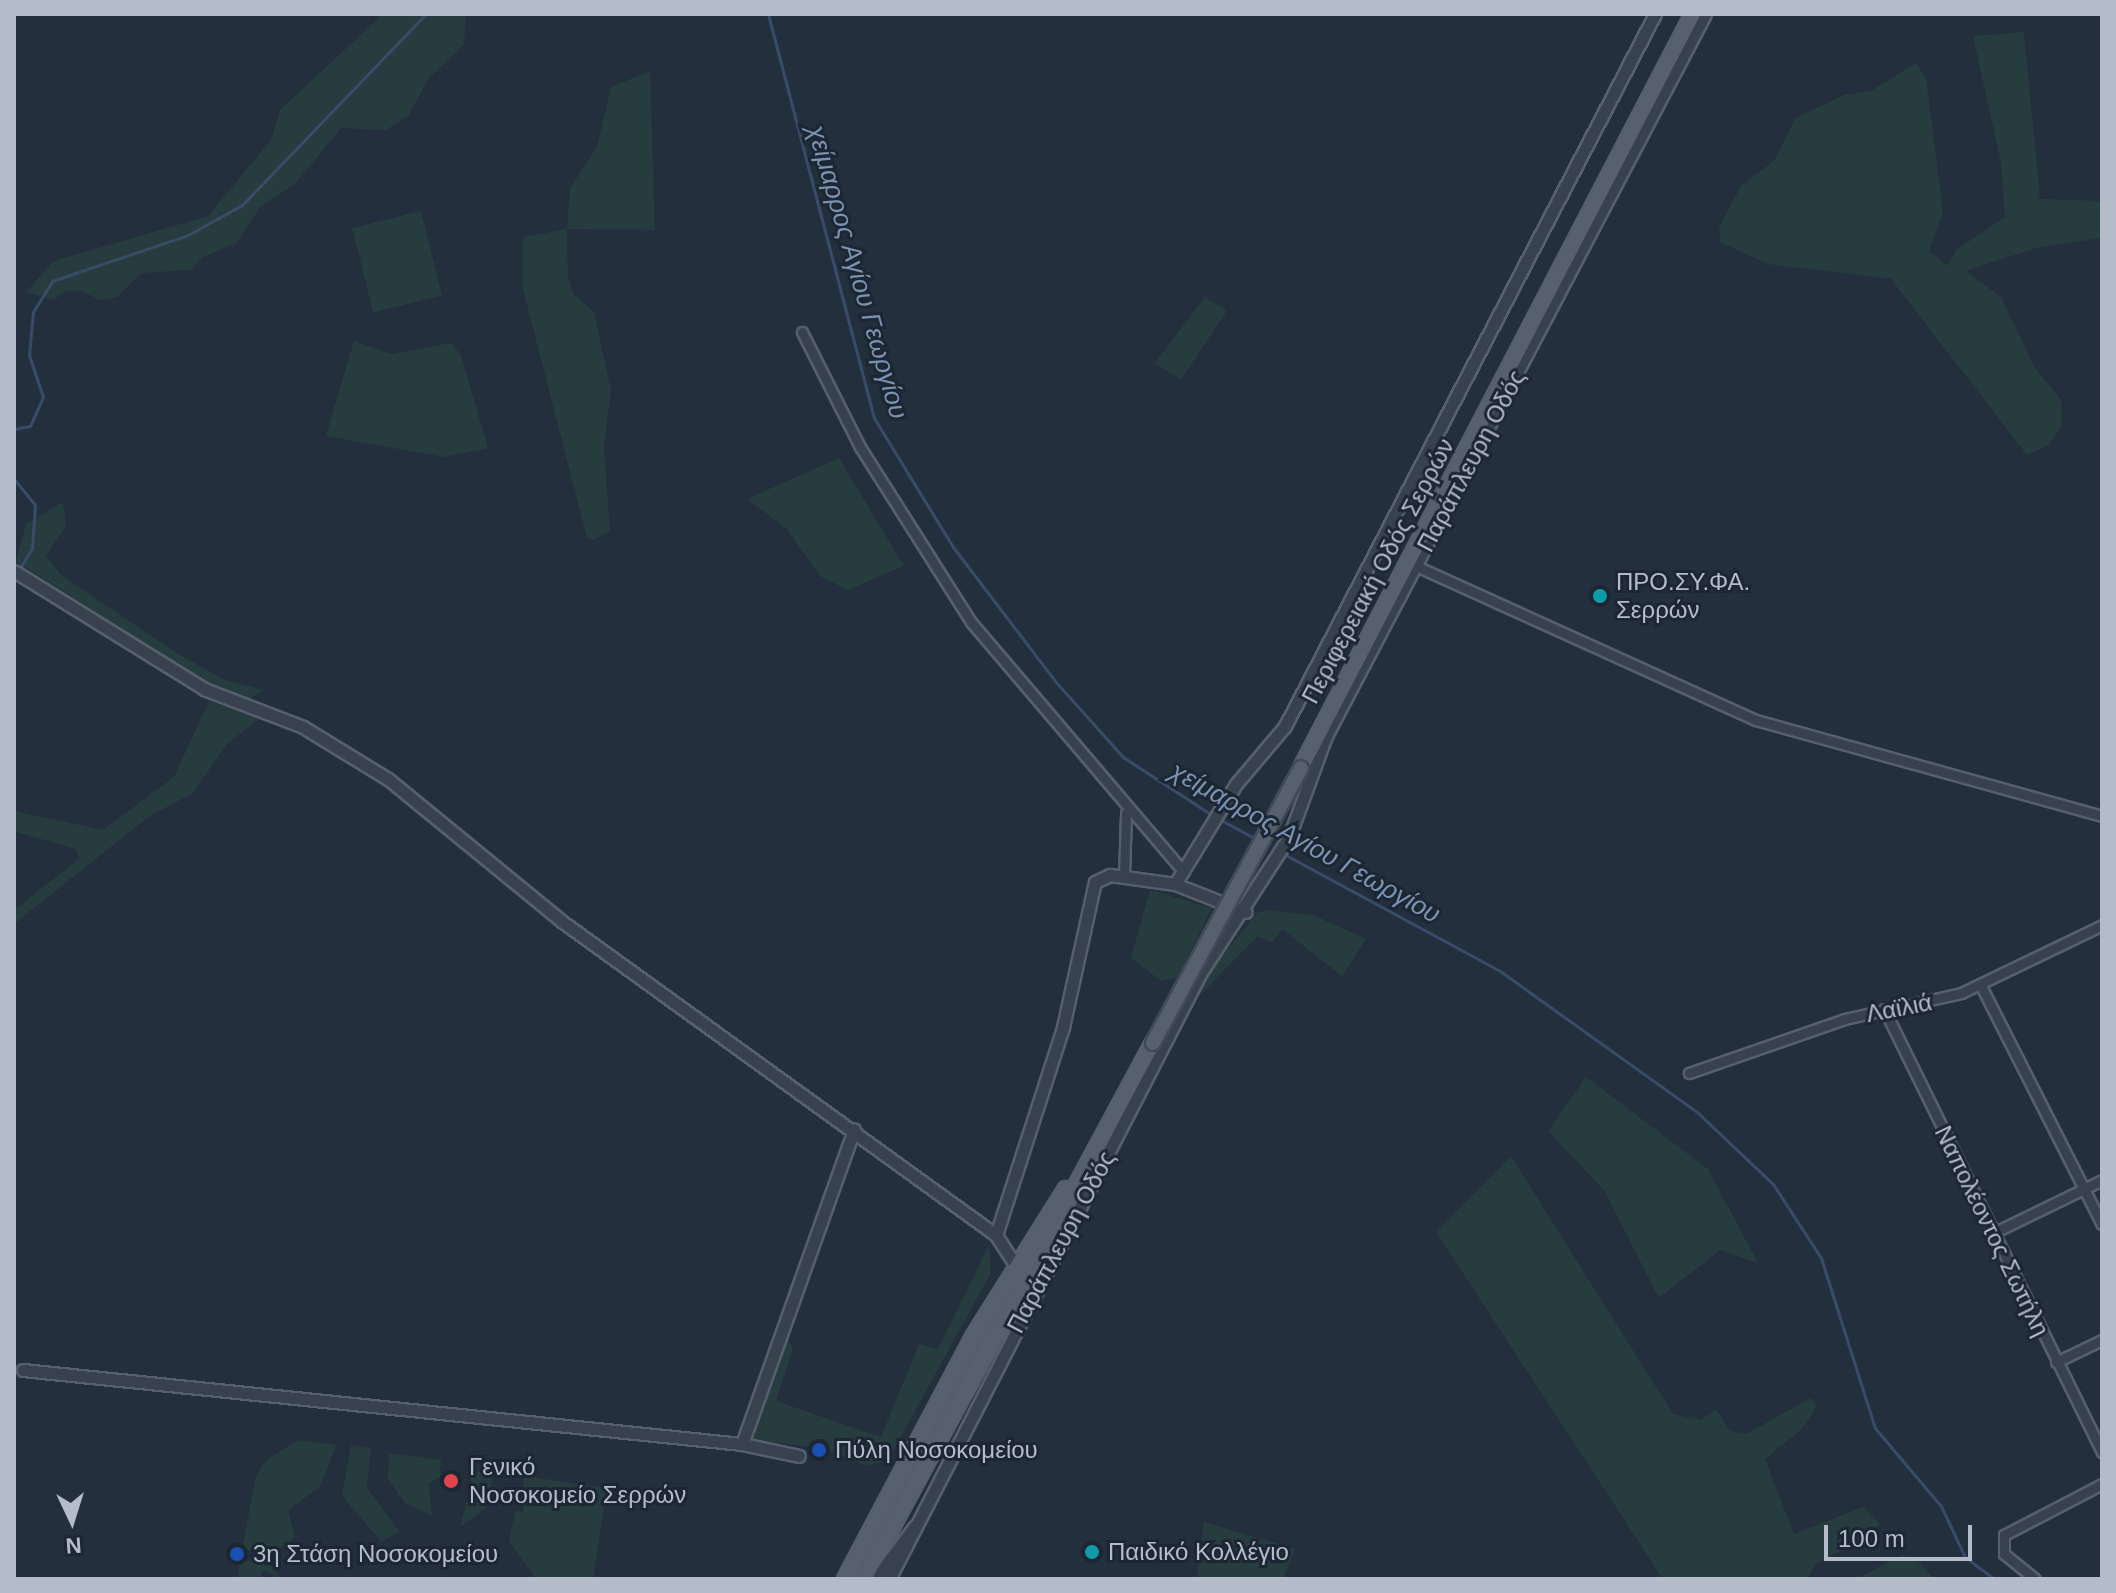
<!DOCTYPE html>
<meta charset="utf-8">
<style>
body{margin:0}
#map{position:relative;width:2116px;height:1593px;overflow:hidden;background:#242f3e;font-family:Helvetica,sans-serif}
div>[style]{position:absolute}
.green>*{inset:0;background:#263c3f;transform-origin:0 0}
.stream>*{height:3px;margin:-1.5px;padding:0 1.5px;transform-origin:1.5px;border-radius:1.5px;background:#394c67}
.roads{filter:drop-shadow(2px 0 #565f6c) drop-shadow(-2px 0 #565f6c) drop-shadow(0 2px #565f6c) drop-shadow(0 -2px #565f6c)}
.minor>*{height:9px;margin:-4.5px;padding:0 4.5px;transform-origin:4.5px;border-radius:4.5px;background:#38414e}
.tertiary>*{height:11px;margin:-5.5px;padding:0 5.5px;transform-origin:5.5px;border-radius:5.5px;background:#38414e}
.primary>*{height:14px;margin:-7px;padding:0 7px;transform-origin:7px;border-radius:7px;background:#56606e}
.bridges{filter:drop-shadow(2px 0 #414a57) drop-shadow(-2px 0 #414a57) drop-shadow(0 2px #414a57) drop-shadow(0 -2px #414a57)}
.primary-bridge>*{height:14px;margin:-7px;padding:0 7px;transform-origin:7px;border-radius:7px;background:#56606e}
.dots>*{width:22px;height:22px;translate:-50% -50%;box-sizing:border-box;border:4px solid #1d2633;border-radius:50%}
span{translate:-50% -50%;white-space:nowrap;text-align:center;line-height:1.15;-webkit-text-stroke:6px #1d2633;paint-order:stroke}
.street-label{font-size:24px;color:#b4bcc9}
.poi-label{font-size:24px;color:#b4bcc9}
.left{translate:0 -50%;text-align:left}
.water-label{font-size:26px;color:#7c92b1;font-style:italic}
.frame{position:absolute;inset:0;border:16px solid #b4bcc9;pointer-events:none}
.north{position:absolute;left:32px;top:1481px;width:80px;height:80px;-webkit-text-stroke:6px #1d2633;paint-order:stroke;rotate:176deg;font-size:22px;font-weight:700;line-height:32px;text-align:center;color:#b4bcc9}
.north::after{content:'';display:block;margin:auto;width:28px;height:36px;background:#b4bcc9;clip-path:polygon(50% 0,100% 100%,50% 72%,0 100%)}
.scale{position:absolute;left:1824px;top:1525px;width:148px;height:36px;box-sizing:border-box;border:4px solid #b4bcc9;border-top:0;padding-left:10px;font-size:24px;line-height:28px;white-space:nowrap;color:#b4bcc9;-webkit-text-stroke:6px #1d2633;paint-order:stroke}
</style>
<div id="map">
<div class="green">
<div style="clip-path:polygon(383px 14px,466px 14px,464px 45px,429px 78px,408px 116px,386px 130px,341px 128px,295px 184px,260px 207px,237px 243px,203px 257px,191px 270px,141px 273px,117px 297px,100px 300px,81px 291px,66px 290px,54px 300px,26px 292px,54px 261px,208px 216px,271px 140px,280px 110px)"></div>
<div style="clip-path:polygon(2024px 32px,2040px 199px,2102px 201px,2102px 238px,2036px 248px,1966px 271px,2001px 297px,2035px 368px,2061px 400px,2062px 425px,2049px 445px,2027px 455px,1891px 279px,1768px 264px,1720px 242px,1719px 227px,1741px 186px,1774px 161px,1796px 118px,1844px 95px,1871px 91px,1916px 63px,1926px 78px,1943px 212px,1929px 251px,1947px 266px,1956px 250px,2005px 217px,2001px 162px,1973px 36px)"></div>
<div style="clip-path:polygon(650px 71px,655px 230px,567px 229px,568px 277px,574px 295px,594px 312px,611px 390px,604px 447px,610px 531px,594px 540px,587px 538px,523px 289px,523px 237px,567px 229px,570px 188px,597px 147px,611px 87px)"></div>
<div style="left:421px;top:211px;width:87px;height:71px;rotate:76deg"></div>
<div style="clip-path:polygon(1205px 297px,1227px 311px,1181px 380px,1155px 363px)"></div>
<div style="clip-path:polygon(354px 341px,392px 354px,451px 343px,461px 355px,488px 448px,444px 457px,326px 436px)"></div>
<div style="clip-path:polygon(839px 458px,904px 566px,848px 590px,820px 576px,787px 529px,747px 499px)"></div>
<div style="clip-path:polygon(63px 502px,66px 526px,46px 555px,61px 575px,175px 652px,225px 680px,264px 690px,250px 699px,196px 677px,16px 561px,26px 524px)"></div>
<div style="clip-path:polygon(209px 701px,259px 719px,227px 744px,192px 794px,151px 815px,14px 924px,14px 910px,80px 858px,75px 849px,14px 831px,14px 811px,103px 830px,174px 777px)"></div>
<div style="clip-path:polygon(1150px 890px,1212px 908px,1178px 977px,1161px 981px,1131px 958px)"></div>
<div style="clip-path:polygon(1270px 910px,1313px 915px,1366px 939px,1342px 976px,1282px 929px,1272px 943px,1258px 936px,1198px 997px,1211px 969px,1258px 912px)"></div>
<div style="clip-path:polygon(1586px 1077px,1708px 1169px,1758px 1263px,1720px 1250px,1659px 1298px,1604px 1190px,1548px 1131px)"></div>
<div style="clip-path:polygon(1511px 1156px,1673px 1414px,1701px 1420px,1716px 1409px,1730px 1431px,1746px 1434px,1811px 1398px,1817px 1406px,1802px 1429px,1765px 1459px,1794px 1534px,1863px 1507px,1880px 1524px,1869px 1534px,1815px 1565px,1807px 1579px,1663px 1579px,1436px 1232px)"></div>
<div style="clip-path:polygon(989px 1245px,991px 1273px,888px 1460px,867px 1466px,822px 1448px,751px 1440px,785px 1334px,793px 1348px,776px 1401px,881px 1437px,919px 1344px,938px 1349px)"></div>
<div style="clip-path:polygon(298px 1440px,336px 1445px,320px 1487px,288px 1510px,295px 1537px,271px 1555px,242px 1549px,256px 1476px,266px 1460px)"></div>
<div style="clip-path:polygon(351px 1445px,371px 1448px,367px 1488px,399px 1531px,382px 1542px,342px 1496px)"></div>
<div style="clip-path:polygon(389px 1453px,441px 1460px,440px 1478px,429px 1483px,432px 1516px,405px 1503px,388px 1479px)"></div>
<div style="clip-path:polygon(468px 1470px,493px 1473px,488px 1507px,460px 1527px,472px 1483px)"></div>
<div style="clip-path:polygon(524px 1476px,607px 1488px,593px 1579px,536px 1579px,509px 1541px,515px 1511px,523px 1512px)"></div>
<div style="clip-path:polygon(1204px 1522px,1295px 1549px,1283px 1579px,1197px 1579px)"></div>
<div style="clip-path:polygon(1901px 1555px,1915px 1558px,1934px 1579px,1857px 1579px)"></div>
<div style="clip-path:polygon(240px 1560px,271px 1565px,282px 1579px,263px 1570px,261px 1579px,237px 1579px)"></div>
</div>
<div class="stream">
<div style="left:768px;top:14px;width:418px;rotate:75.3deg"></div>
<div style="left:874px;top:418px;width:151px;rotate:58.5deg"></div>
<div style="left:953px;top:547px;width:168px;rotate:52.7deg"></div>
<div style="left:1055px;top:681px;width:102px;rotate:48.2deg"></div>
<div style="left:1123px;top:757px;width:106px;rotate:33.1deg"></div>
<div style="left:14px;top:429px;width:16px;rotate:-11deg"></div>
<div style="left:30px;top:426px;width:32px;rotate:-66deg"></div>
<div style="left:43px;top:397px;width:44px;rotate:-108.4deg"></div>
<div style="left:29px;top:355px;width:43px;rotate:-84.7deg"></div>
<div style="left:33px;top:312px;width:36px;rotate:-58deg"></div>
<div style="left:52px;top:281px;width:144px;rotate:-18.7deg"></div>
<div style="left:188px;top:235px;width:62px;rotate:-29.1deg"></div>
<div style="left:242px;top:205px;width:265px;rotate:-46.1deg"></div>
<div style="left:14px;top:479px;width:33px;rotate:51deg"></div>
<div style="left:35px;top:505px;width:43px;rotate:94deg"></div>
<div style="left:32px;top:548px;width:35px;rotate:121deg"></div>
<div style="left:1219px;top:819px;width:44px;rotate:28.3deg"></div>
<div style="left:1282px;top:853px;width:248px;rotate:28.4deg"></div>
<div style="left:1500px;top:971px;width:242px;rotate:35.6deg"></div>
<div style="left:1697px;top:1112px;width:105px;rotate:43.5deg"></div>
<div style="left:1773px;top:1184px;width:88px;rotate:57deg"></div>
<div style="left:1821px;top:1258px;width:178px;rotate:72.4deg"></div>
<div style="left:1875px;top:1428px;width:102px;rotate:49.8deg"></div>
<div style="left:1941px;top:1506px;width:56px;rotate:64.8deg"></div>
<div style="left:1965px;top:1557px;width:36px;rotate:37deg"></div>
</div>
<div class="roads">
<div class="minor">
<div style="left:802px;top:332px;width:129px;rotate:63.2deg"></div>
<div style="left:860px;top:447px;width:207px;rotate:57.6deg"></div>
<div style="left:971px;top:622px;width:328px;rotate:49.6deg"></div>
<div style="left:1416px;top:566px;width:373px;rotate:24.4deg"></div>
<div style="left:1756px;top:720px;width:359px;rotate:15.5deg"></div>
<div style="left:1124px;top:877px;width:64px;rotate:-88.2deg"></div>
<div style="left:1980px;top:984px;width:269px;rotate:63.1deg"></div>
<div style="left:1884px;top:1009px;width:494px;rotate:63.8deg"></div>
<div style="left:1689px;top:1073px;width:165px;rotate:-19.1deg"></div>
<div style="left:1845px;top:1019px;width:119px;rotate:-12.6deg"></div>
<div style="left:1961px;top:993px;width:157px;rotate:-25.7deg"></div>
<div style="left:1991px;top:1234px;width:123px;rotate:-25.9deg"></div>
<div style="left:2056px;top:1362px;width:51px;rotate:-25.6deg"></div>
<div style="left:2035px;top:1579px;width:40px;rotate:-141deg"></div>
<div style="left:2004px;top:1554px;width:19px;rotate:-90deg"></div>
<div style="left:2004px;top:1535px;width:110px;rotate:-27.5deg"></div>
</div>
<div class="tertiary">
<div style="left:14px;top:571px;width:224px;rotate:31.8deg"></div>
<div style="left:204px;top:689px;width:106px;rotate:21deg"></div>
<div style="left:303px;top:727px;width:100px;rotate:31.5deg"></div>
<div style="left:388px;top:779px;width:222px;rotate:39.3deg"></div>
<div style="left:560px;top:920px;width:538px;rotate:35.85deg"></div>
<div style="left:1175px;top:884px;width:117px;rotate:-58.6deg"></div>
<div style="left:1236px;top:784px;width:76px;rotate:-49.8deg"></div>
<div style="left:1285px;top:726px;width:802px;rotate:-62.54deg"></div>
<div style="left:1014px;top:1263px;width:33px;rotate:-123deg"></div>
<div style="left:996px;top:1235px;width:219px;rotate:-72.1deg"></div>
<div style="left:1063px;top:1027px;width:148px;rotate:-77.6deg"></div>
<div style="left:1095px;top:882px;width:17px;rotate:-25deg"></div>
<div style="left:1110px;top:875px;width:66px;rotate:7.9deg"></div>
<div style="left:1175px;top:884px;width:76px;rotate:21.5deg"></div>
<div style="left:23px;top:1370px;width:723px;rotate:5.88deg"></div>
<div style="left:742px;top:1444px;width:58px;rotate:11.9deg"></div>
<div style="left:742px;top:1444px;width:334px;rotate:-70.4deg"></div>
<div style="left:875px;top:1579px;width:66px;rotate:-53deg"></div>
<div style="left:889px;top:1579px;width:680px;rotate:-62.79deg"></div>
<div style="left:1200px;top:974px;width:163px;rotate:-57deg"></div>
<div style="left:1289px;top:837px;width:108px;rotate:-69.9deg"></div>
<div style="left:1326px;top:736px;width:815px;rotate:-62.3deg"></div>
</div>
<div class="primary">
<div style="left:1301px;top:768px;width:850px;rotate:-62.53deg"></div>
<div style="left:845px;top:1579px;width:274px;rotate:-62.1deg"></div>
<div style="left:973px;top:1337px;width:175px;rotate:-57.9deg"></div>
<div style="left:864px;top:1579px;width:609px;rotate:-61.67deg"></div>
</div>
</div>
<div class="bridges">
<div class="primary-bridge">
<div style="left:1153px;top:1043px;width:312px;rotate:-61.7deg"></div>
</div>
</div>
<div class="dots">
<div style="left:1600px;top:596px;background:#0f9aa8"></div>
<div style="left:819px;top:1450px;background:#1a4fb4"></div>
<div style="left:451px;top:1481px;background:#e0444e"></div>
<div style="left:1092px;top:1552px;background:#0f9aa8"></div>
<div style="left:237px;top:1554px;background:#1a4fb4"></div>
</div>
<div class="street-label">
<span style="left:1471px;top:461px;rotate:-62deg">Παράπλευρη Οδός</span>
<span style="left:1378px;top:571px;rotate:-62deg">Περιφερειακή Οδός Σερρών</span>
<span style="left:1899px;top:1008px;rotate:-11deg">Λαϊλιά</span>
<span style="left:1992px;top:1231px;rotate:64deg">Ναπολέοντος Σωτήλη</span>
<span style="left:1061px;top:1242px;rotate:-62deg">Παράπλευρη Οδός</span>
</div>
<div class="poi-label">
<span class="left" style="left:1616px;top:596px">ΠΡΟ.ΣΥ.ΦΑ.<br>Σερρών</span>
<span class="left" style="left:835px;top:1450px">Πύλη Νοσοκομείου</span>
<span class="left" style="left:469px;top:1481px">Γενικό<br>Νοσοκομείο Σερρών</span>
<span class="left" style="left:1108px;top:1552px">Παιδικό Κολλέγιο</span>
<span class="left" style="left:253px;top:1554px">3η Στάση Νοσοκομείου</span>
</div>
<div class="water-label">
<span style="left:857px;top:272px;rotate:74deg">χείμαρρος Αγίου Γεωργίου</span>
<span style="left:1305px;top:843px;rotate:29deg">χείμαρρος Αγίου Γεωργίου</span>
</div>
<div class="frame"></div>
<div class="north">N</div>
<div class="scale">100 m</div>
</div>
